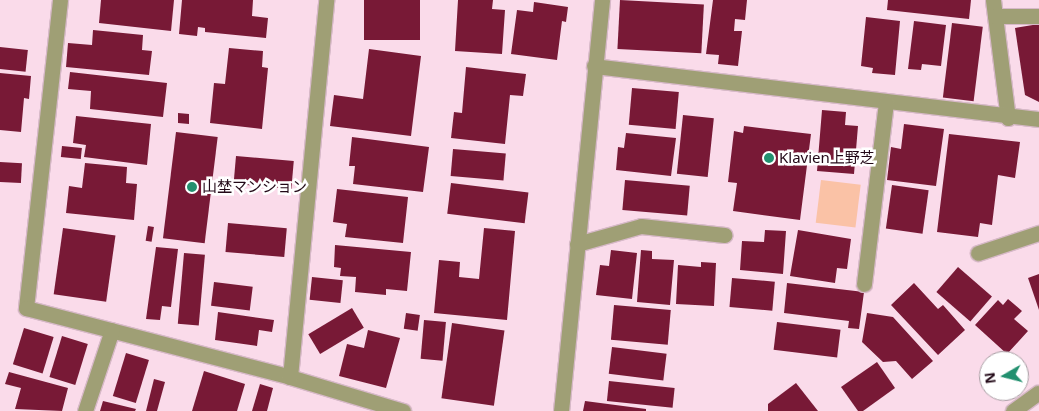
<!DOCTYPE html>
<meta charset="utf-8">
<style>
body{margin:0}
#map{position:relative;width:1039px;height:411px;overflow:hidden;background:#fadbea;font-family:"Noto Sans","Noto Sans JP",sans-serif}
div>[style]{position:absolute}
.green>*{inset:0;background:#fac2a6;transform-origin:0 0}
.building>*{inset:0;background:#781936;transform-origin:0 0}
.roads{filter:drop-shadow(1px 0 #d7b9c8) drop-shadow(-1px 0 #d7b9c8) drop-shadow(0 1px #d7b9c8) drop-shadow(0 -1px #d7b9c8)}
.minor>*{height:15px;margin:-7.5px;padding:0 7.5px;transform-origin:7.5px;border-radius:7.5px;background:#9f9f75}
.dots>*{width:14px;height:14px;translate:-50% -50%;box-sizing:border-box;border:2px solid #fff;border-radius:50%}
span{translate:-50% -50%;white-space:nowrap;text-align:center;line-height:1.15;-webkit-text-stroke:5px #fff;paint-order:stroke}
.poi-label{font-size:15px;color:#220817}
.left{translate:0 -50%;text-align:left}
.north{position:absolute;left:979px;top:351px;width:50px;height:50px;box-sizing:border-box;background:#fff;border:1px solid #a79ca2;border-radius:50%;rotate:262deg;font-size:14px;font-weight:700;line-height:20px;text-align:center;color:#220817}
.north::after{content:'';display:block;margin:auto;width:18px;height:22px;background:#22906f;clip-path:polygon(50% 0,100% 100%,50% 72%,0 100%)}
</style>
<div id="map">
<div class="green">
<div style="left:821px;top:180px;width:40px;height:43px;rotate:7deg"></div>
</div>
<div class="building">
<div style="clip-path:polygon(101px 0,174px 0,171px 31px,99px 23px)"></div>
<div style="clip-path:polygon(182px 0,253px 0,252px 16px,268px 18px,266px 38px,205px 32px,205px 28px,198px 27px,197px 36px,179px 34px)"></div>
<div style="left:364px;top:0;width:56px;height:40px"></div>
<div style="clip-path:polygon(458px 0,493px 0,492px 9px,505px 10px,502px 54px,455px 51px)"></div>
<div style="left:620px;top:0;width:84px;height:49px;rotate:3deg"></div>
<div style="clip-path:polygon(713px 0,747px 0,745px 20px,735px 19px,734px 31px,742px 31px,738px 66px,718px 64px,719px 55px,706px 54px)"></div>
<div style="clip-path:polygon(888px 0,971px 0,969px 19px,887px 10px)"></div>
<div style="clip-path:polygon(534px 2px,568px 7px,566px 22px,562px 21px,557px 60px,511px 54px,517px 10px,533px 12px)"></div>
<div style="clip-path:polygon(866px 17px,900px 21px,895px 75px,872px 73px,873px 68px,861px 66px)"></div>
<div style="clip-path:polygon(914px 21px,946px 25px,941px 66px,922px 64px,921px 70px,908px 69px)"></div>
<div style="left:952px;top:23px;width:31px;height:75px;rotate:7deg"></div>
<div style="clip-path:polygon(1039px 24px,1039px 102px,1025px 95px,1015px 28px)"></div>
<div style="clip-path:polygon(93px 30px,143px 35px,142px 50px,152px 51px,149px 75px,66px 67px,68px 43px,92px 45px)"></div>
<div style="left:0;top:47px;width:28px;height:22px;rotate:6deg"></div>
<div style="clip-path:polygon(229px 48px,263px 51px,262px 67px,268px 68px,262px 129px,210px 123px,214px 83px,225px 84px)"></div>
<div style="clip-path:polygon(369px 49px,421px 56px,411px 136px,330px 126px,334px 95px,363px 99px)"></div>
<div style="clip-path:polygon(466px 67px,526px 74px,523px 96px,510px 95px,505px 144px,451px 138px,454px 112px,462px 113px)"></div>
<div style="clip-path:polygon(70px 72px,167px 83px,163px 117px,90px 109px,91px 91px,68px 89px)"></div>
<div style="clip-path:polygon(0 73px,31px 76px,29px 99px,24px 98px,21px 132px,0 130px)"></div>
<div style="left:632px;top:88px;width:47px;height:37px;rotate:5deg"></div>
<div style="clip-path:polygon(822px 110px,846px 112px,845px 125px,858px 126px,854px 174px,817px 171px)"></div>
<div style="clip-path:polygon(178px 113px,189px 114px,189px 124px,178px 123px)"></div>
<div style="left:683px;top:115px;width:31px;height:59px;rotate:6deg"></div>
<div style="clip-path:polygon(76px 116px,151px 124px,147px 165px,84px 157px,86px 145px,73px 143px)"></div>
<div style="clip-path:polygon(904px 124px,944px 129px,936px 186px,887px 180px,891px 147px,901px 149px)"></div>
<div style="clip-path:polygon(744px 126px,811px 134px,800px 220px,733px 211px,737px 183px,728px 182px,734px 131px,743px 133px)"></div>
<div style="left:176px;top:132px;width:42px;height:107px;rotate:7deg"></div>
<div style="clip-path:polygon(626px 133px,676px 138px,671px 176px,616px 170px,618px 147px,624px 148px)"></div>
<div style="clip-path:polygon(949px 134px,1020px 142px,1015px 178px,998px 175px,992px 225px,980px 223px,978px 237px,937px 232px)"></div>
<div style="clip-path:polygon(352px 137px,429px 147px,423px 192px,353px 184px,355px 166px,349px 166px)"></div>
<div style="left:62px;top:146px;width:20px;height:11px;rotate:6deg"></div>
<div style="left:453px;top:149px;width:53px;height:27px;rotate:5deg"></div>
<div style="left:236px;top:156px;width:58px;height:28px;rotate:5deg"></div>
<div style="left:0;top:162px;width:22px;height:20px;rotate:3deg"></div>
<div style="clip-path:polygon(85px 163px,127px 167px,126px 183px,137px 184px,134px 220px,66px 213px,69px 186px,82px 188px)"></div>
<div style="left:625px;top:180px;width:65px;height:30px;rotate:5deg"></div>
<div style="left:451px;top:183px;width:78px;height:31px;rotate:7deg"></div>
<div style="left:892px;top:185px;width:37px;height:44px;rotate:8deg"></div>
<div style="clip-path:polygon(337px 189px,408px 197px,403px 243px,345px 237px,347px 224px,333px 222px)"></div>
<div style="left:228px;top:223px;width:59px;height:29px;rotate:5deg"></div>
<div style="left:148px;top:226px;width:6px;height:15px;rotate:9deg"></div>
<div style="left:63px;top:228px;width:53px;height:67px;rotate:8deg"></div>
<div style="clip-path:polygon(484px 228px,515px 231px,507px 320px,434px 313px,439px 260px,460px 262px,459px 277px,479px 279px)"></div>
<div style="clip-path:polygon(765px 230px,786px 231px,783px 274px,740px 270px,742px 241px,764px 242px)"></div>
<div style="clip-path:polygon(798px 230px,851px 239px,847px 269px,837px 268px,835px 283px,790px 276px)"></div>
<div style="clip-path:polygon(335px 245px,411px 252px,407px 291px,386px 289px,386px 295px,355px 292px,356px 277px,340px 276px,341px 268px,334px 267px)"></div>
<div style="clip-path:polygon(156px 247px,178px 249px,171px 307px,162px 306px,160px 320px,146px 319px)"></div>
<div style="clip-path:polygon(611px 250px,637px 253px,632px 299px,596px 295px,600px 265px,609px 266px)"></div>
<div style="clip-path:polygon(641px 250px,652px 251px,652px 259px,674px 260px,670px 305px,637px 302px)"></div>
<div style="left:184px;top:253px;width:21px;height:71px;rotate:5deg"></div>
<div style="clip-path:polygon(701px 262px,716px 263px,714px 306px,676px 304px,678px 265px,701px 267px)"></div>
<div style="left:958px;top:267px;width:45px;height:33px;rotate:41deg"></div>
<div style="clip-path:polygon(1039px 274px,1039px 310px,1028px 278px)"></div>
<div style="left:312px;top:277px;width:31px;height:23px;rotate:6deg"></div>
<div style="left:732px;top:278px;width:43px;height:29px;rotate:5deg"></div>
<div style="left:214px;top:282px;width:39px;height:24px;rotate:7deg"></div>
<div style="clip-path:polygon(787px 283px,864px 292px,859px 329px,848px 328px,849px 321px,784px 313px)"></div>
<div style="clip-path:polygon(914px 283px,938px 309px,943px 305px,965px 330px,938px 355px,891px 305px)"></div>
<div style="clip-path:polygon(1008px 299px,1022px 311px,1014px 319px,1028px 331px,1007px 354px,975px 325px,998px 300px,1003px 305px)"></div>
<div style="left:614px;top:305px;width:57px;height:35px;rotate:5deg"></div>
<div style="left:352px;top:308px;width:23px;height:51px;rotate:59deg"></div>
<div style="clip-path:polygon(218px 312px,274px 320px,272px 332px,259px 330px,257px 346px,215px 340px)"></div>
<div style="left:406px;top:313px;width:14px;height:16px;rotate:8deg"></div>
<div style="clip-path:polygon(867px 313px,893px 317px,933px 361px,912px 379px,896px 361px,883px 362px,862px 342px)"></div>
<div style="left:424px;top:320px;width:22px;height:39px;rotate:5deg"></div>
<div style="left:777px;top:322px;width:64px;height:28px;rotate:7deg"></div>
<div style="left:452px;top:323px;width:53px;height:76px;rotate:8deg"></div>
<div style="left:24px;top:328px;width:31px;height:38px;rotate:17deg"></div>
<div style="clip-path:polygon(368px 330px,400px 338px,386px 388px,339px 376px,347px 344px,364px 348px)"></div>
<div style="left:62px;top:336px;width:27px;height:43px;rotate:17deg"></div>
<div style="left:612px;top:347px;width:55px;height:27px;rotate:7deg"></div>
<div style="left:126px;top:353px;width:24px;height:45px;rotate:17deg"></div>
<div style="clip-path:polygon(877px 362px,895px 388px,863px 411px,858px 411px,841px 387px)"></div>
<div style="clip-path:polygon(204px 371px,245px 384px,237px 411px,192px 411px)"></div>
<div style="clip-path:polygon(9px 372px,68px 388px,62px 411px,15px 409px,21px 388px,5px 384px)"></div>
<div style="clip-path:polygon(154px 379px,165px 382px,157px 411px,146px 411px)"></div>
<div style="left:609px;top:381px;width:66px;height:20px;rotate:6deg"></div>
<div style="clip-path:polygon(796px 383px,818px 411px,768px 411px,768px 404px)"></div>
<div style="clip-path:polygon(260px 384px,273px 388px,267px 411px,252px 411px)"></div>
<div style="clip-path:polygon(103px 401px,136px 409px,135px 411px,100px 411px)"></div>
<div style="clip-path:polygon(585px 401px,646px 409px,646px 411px,583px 411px)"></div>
</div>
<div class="roads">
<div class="minor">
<div style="left:60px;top:0;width:310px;rotate:96.3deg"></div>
<div style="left:26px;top:308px;width:273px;rotate:14.6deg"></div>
<div style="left:290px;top:377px;width:118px;rotate:16.7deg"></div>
<div style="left:993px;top:0;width:119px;rotate:82.8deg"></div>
<div style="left:995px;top:16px;width:44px"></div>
<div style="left:594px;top:66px;width:448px;rotate:6.8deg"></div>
<div style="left:577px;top:244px;width:66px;rotate:-15.7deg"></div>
<div style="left:641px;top:226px;width:84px;rotate:6.1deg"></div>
<div style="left:978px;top:253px;width:64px;rotate:-18.2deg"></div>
<div style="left:864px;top:284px;width:183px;rotate:-83.1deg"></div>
<div style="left:290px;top:377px;width:379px;rotate:-84.5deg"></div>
<div style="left:85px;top:411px;width:85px;rotate:-71.6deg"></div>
<div style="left:561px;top:411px;width:413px;rotate:-84.3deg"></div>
<div style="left:1013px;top:411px;width:31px;rotate:-36deg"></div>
</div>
</div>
<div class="dots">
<div style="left:769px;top:158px;background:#22906f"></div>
<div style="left:192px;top:187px;background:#22906f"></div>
</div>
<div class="poi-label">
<span class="left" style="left:779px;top:158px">Klavien上野芝</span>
<span class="left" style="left:202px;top:187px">山埜マンション</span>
</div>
<div class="north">N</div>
</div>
